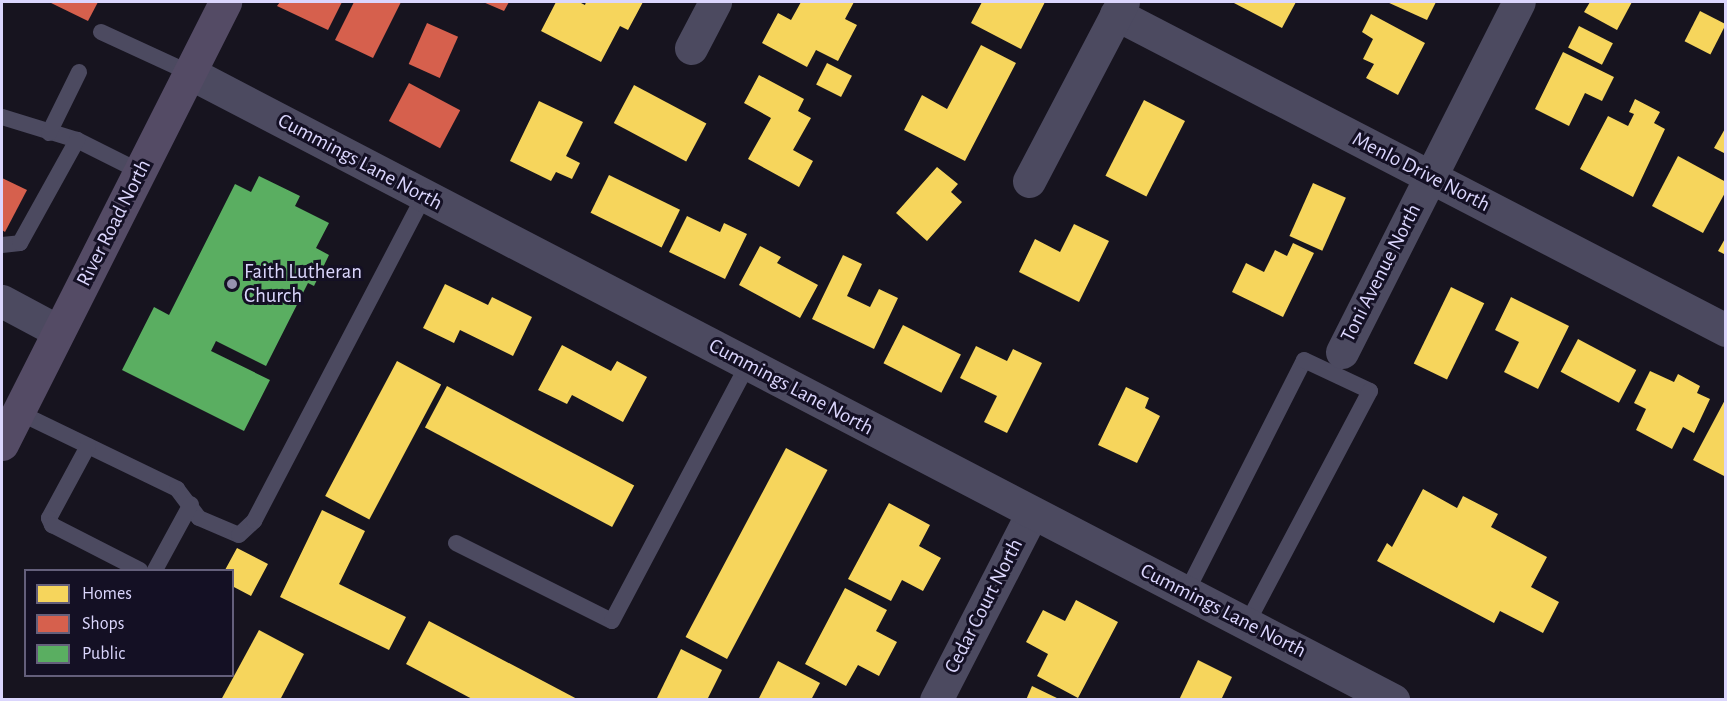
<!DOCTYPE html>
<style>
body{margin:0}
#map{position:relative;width:1727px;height:701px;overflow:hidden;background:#17141f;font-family:"Alegreya Sans",sans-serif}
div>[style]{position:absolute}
.homes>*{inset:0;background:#f6d55c;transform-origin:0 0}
.shops>*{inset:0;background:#d6604d;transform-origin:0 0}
.public>*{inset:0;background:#5aae61}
.service>*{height:16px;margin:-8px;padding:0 8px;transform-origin:8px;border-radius:8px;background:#4c4a60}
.minor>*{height:33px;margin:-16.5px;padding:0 16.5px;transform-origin:16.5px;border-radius:16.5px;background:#4c4a60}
.tertiary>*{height:33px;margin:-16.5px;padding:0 16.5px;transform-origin:16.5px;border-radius:16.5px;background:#4c4a60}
.primary>*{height:33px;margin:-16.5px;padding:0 16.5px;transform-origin:16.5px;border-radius:16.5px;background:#544b65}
.dots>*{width:16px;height:16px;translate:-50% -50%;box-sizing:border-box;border:3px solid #141024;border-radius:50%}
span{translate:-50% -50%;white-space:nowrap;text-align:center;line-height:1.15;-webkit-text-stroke:6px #141024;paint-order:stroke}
.street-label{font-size:21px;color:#dbd6fd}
.poi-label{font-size:21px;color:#dbd6fd}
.left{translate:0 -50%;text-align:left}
.frame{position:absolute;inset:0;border:3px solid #dbd6fd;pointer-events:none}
.legend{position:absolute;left:24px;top:569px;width:210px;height:108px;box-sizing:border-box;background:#141024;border:2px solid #645f7b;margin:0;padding:8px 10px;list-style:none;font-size:18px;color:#dbd6fd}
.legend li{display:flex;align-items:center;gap:12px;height:30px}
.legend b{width:30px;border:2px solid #645f7b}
</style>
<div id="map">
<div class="homes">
<div style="clip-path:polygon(556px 2px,579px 2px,585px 5px,586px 2px,643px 2px,628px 30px,620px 26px,601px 62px,541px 31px)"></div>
<div style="clip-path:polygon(801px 2px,854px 2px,845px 19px,857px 25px,838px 61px,816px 50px,807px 67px,762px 43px,778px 13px,791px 20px)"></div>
<div style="clip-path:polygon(982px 2px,992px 3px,1045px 2px,1021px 49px,971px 23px)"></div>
<div style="clip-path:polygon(1232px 2px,1296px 2px,1282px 28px)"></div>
<div style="clip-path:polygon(1387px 2px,1436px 2px,1427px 20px)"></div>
<div style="clip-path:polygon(1590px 2px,1632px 2px,1617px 30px,1584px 12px)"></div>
<div style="left:1700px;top:11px;width:29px;height:34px;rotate:27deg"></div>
<div style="clip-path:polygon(1371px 14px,1425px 43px,1398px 95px,1366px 78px,1374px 64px,1363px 59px,1373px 39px,1362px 32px)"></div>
<div style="left:1579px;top:26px;width:38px;height:24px;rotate:27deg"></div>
<div style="clip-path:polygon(981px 45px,1016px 63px,965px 161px,904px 130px,922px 95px,947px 109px)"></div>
<div style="clip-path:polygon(1563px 52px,1614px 77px,1602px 101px,1585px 93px,1569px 126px,1535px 109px)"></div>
<div style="left:827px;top:63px;width:28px;height:24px;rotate:27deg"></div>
<div style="clip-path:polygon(759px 75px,804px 99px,798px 111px,811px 118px,793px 150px,813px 161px,799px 187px,748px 159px,771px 118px,744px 103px)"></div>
<div style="left:634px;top:85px;width:82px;height:43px;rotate:28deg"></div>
<div style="clip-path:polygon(1635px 99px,1660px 112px,1654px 123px,1665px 129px,1633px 197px,1580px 169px,1608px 116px,1628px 126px,1634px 114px,1629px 112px)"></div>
<div style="left:1144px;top:100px;width:46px;height:85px;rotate:27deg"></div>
<div style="clip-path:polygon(539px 101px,583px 122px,566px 156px,580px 163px,572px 179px,556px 172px,551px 181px,510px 161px)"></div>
<div style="clip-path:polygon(1726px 127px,1726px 154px,1714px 148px)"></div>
<div style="clip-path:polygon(1678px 156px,1726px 182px,1726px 191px,1703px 233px,1652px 206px)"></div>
<div style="clip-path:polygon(937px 167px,958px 184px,951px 192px,962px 202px,927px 241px,896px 213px)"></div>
<div style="left:609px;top:175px;width:79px;height:42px;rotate:26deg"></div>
<div style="left:1313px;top:183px;width:36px;height:58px;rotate:24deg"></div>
<div style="clip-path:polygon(687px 216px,720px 232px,724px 223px,747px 234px,725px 279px,669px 252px)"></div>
<div style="clip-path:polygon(1074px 224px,1109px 241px,1079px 302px,1019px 272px,1035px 239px,1060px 252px)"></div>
<div style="clip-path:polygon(1726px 237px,1726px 255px,1718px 251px)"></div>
<div style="clip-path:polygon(1293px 243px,1314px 253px,1283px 317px,1232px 292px,1246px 263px,1264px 272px,1275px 250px,1287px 256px)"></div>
<div style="clip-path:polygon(760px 246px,781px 257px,777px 263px,818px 285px,800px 318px,739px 285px)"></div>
<div style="clip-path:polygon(843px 255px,862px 264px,847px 296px,870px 307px,879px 289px,898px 298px,874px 349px,812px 319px)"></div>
<div style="clip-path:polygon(445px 284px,488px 305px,492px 297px,532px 317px,513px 356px,460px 330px,454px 343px,423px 328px)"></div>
<div style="left:1451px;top:287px;width:37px;height:85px;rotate:26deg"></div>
<div style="clip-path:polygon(1511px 297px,1569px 326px,1538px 389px,1504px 372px,1519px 342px,1495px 330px)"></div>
<div style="left:903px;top:325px;width:65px;height:43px;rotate:27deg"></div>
<div style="left:1578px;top:339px;width:66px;height:37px;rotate:28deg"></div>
<div style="clip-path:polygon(562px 345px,611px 371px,617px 361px,647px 377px,623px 422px,572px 395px,567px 404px,538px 390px)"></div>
<div style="clip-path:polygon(976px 346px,1007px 361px,1013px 349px,1042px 363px,1007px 433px,984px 422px,997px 396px,960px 378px)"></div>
<div style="left:397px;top:361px;width:50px;height:153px;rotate:28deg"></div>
<div style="clip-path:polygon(1650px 371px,1674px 382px,1678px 374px,1700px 386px,1697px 393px,1710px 399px,1694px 433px,1683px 427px,1672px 449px,1636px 430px,1646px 409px,1634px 403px)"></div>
<div style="left:447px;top:386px;width:212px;height:47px;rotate:28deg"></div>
<div style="clip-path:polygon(1126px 387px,1149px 398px,1145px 408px,1160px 416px,1137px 463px,1098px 445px)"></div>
<div style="clip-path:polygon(1726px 398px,1726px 477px,1693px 460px)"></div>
<div style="left:786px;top:448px;width:47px;height:214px;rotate:28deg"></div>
<div style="clip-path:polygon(1423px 489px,1457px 508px,1463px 496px,1498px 514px,1491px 527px,1547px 557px,1531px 587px,1559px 602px,1543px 633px,1500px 611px,1494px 623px,1377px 561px,1387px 543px,1392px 547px)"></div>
<div style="clip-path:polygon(889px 503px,930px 525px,919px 546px,941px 558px,923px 591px,902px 580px,891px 601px,848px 579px)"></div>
<div style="clip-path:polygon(322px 510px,365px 531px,339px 584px,406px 617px,389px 650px,280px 597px)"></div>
<div style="clip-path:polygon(237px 548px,268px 564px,251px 596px,232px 586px,232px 570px,225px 570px)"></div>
<div style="clip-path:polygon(845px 588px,887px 610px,876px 631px,897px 642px,879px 676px,858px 665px,846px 686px,805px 664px)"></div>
<div style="clip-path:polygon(1076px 600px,1118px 622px,1078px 698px,1037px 676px,1048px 654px,1026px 642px,1043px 610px,1065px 621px)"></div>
<div style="clip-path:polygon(429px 621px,579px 700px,474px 700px,406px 664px)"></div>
<div style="clip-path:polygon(259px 630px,304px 654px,280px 700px,221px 700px)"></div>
<div style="clip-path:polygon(681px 649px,722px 670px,707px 700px,656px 700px)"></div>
<div style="clip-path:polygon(1198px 660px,1232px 677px,1221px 700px,1179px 700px)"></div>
<div style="clip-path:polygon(778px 661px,820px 683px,811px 700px,758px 700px)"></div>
<div style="clip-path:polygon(1032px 686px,1061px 700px,1026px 700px)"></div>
</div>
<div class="shops">
<div style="clip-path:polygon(49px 2px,98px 2px,88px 21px)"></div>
<div style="clip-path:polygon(280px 2px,342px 2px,328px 30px,277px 6px)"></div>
<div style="clip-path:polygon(354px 2px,401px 2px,373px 58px,335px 40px)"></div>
<div style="clip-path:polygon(483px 2px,509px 2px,504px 11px)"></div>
<div style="left:427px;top:23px;width:34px;height:45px;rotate:24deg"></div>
<div style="left:409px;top:83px;width:58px;height:43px;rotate:28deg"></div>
<div style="clip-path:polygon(2px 178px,27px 190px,5px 232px,2px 230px)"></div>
</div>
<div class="public">
<div style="clip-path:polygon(259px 176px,300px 196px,295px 206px,329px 223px,316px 248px,329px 255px,314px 286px,308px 283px,266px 366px,216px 341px,211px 351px,270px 380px,244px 431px,122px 370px,154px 307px,169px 315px,235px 184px,251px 192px)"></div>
</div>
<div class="service">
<div style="left:101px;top:32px;width:98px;rotate:24.7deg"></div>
<div style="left:2px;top:117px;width:78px;rotate:17deg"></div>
<div style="left:77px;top:140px;width:72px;rotate:26.6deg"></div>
<div style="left:49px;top:133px;width:68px;rotate:-63.8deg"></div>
<div style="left:2px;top:245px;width:18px;rotate:-6deg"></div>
<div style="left:20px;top:243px;width:118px;rotate:-61deg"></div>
<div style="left:18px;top:412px;width:177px;rotate:25.8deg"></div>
<div style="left:177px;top:489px;width:36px;rotate:53deg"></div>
<div style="left:199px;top:518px;width:43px;rotate:23deg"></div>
<div style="left:239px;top:535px;width:21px;rotate:-43deg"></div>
<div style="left:254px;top:521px;width:367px;rotate:-62.4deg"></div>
<div style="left:88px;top:446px;width:82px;rotate:118.4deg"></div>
<div style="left:49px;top:518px;width:8px;rotate:67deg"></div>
<div style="left:52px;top:525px;width:99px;rotate:27.1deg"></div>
<div style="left:456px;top:543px;width:174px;rotate:26.6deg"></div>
<div style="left:612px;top:621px;width:291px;rotate:-62.1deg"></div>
<div style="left:155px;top:570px;width:75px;rotate:-61.4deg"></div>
<div style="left:1186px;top:593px;width:261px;rotate:-63.1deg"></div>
<div style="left:1304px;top:360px;width:73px;rotate:25.2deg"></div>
<div style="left:1370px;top:391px;width:263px;rotate:117.9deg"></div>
</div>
<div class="minor">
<div style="left:1116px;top:14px;width:687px;rotate:27.39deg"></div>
<div style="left:691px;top:48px;width:52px;rotate:-62.4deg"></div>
<div style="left:1029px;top:181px;width:202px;rotate:-62.3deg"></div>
<div style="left:2px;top:301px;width:64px;rotate:28.2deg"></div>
<div style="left:1342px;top:352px;width:392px;rotate:-63.2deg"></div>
<div style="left:936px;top:700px;width:210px;rotate:-62.8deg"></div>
</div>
<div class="tertiary">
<div style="left:190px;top:73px;width:1357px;rotate:27.53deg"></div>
</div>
<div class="primary">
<div style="left:2px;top:444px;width:495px;rotate:-63.2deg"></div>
</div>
<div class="dots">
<div style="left:232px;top:284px;background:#9692af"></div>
</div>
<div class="street-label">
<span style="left:360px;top:162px;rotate:28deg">Cummings Lane North</span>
<span style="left:1421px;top:172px;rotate:27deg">Menlo Drive North</span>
<span style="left:114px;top:223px;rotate:-63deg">River Road North</span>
<span style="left:1381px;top:273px;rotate:-63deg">Toni Avenue North</span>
<span style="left:791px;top:387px;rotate:28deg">Cummings Lane North</span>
<span style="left:984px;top:606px;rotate:-63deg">Cedar Court North</span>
<span style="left:1223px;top:611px;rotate:27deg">Cummings Lane North</span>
</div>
<div class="poi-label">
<span class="left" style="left:244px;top:284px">Faith Lutheran<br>Church</span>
</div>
<div class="frame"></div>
<ul class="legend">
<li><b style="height:16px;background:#f6d55c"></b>Homes</li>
<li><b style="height:16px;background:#d6604d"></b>Shops</li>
<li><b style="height:16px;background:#5aae61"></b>Public</li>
</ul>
</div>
